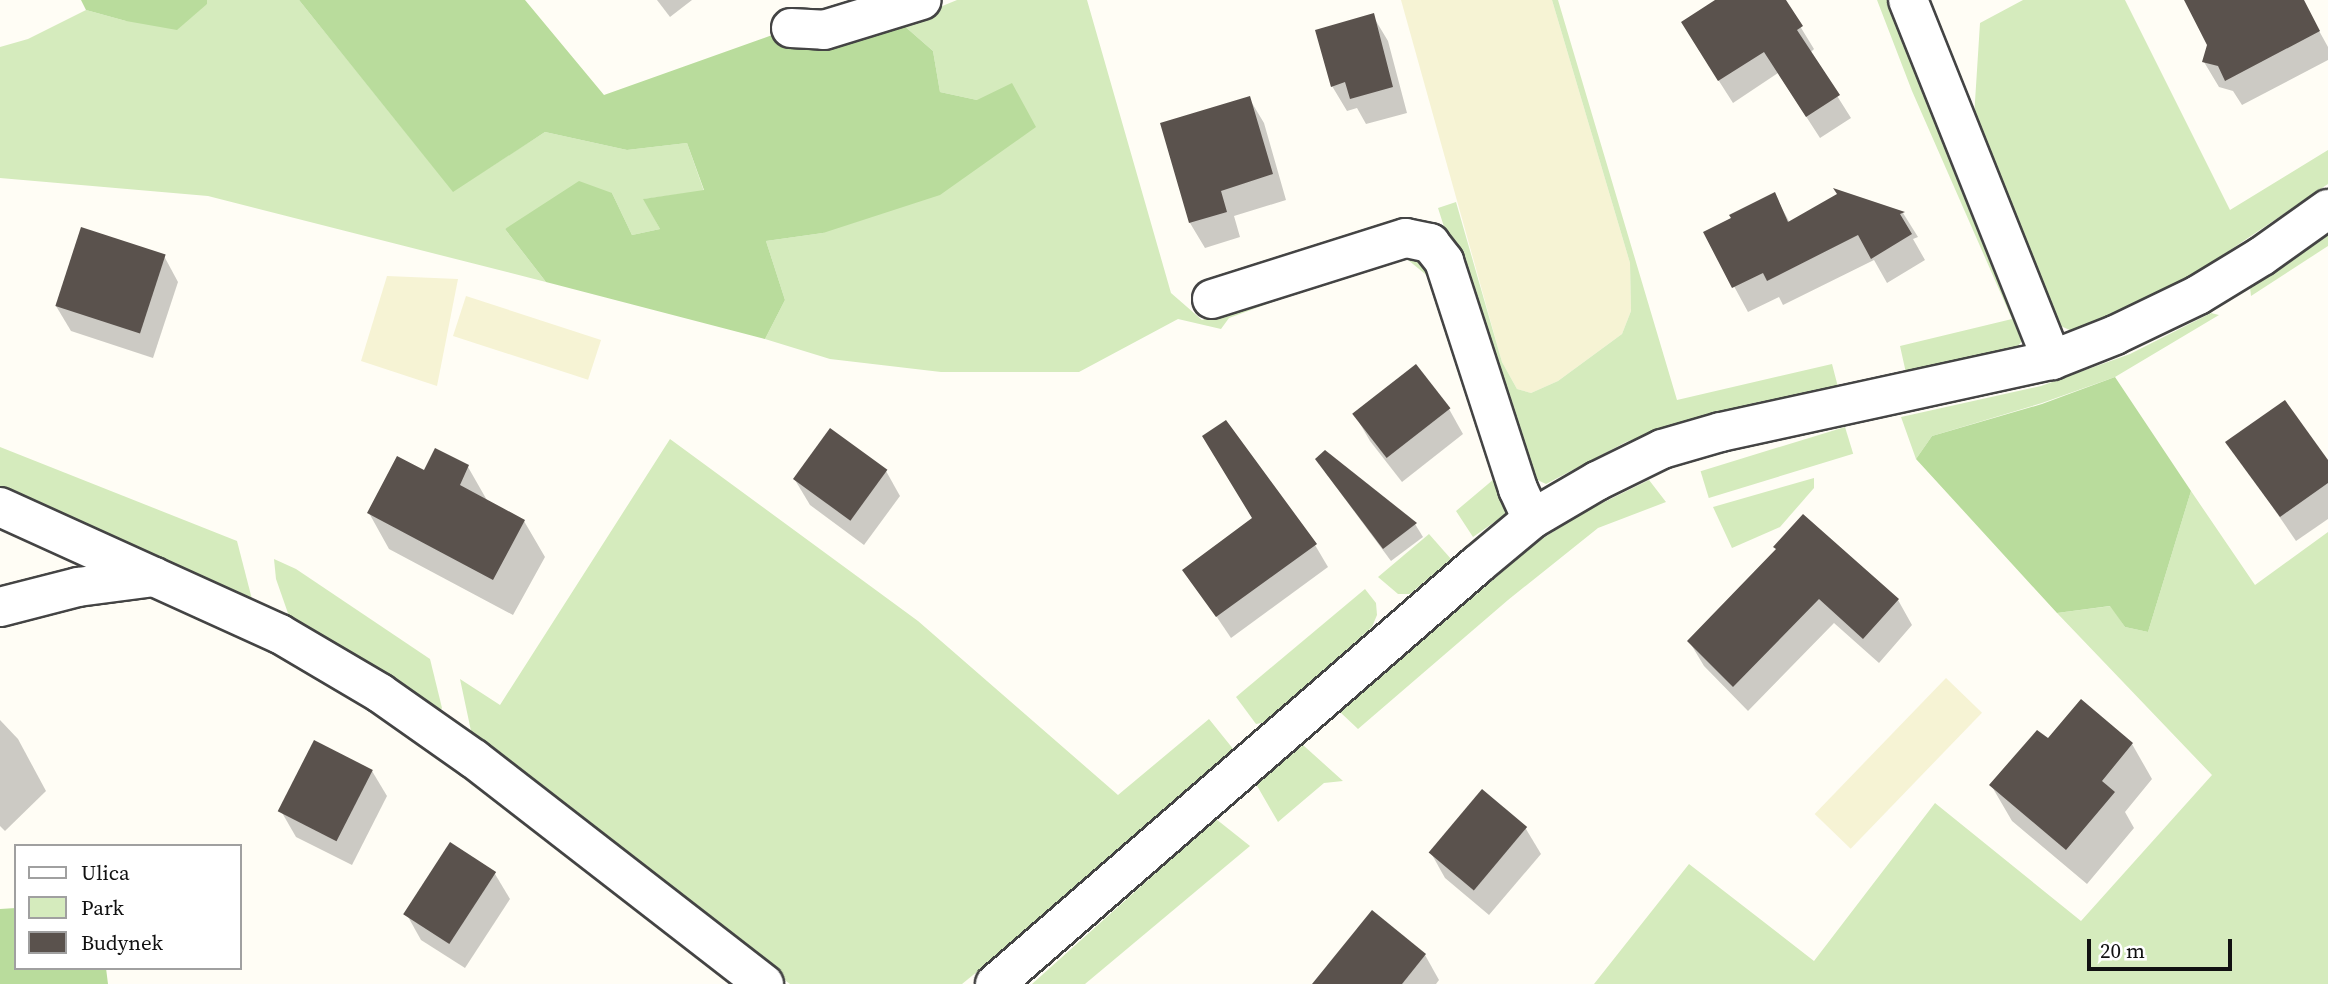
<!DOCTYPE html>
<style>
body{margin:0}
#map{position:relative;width:2328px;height:984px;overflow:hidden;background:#fffdf5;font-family:"Source Serif 4",serif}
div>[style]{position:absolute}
.farmland>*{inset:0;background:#f6f3d4;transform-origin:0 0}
.green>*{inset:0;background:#d5ebbd;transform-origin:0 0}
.forest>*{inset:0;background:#b9dc9c}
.shadow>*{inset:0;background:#0003}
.building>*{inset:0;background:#5a524d;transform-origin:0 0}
.roads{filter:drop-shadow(2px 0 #444) drop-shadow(-2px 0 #444) drop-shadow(0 2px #444) drop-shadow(0 -2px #444)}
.minor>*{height:38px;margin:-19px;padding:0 19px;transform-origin:19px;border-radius:19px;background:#fff}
span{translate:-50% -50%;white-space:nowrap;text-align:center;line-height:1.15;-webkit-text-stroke:7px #fff;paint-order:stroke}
.legend{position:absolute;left:14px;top:844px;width:228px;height:126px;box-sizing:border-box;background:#fff;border:2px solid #a0a0a0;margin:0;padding:9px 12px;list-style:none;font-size:21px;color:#111}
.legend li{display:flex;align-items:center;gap:14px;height:35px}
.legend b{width:35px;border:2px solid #a0a0a0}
.scale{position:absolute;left:2087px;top:939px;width:145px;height:32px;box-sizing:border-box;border:4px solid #111;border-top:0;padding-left:9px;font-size:21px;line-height:24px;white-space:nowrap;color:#111;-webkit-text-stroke:5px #fff;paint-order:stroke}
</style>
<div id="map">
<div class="farmland">
<div style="clip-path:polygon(1401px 0,1552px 0,1630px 263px,1631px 311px,1622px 334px,1558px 381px,1531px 393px,1517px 389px,1502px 362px)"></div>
<div style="clip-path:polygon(387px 276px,458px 279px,437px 386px,361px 361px)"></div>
<div style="left:466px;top:296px;width:142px;height:42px;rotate:18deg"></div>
<div style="left:1946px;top:678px;width:50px;height:189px;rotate:44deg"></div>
</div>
<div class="green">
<div style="clip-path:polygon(207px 0,299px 0,453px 191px,545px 132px,627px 150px,687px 143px,704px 191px,644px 199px,660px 229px,632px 235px,612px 193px,505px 229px,546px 282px,208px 196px,0 178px,0 47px,28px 39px,86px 10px,126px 21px,207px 4px)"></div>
<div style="clip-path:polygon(957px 0,1087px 0,1171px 293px,1202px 320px,1365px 262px,1408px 250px,1437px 272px,1508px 496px,1506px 514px,1473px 537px,1456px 511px,1494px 479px,1430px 278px,1402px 255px,1229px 318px,1221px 329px,1178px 319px,1079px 372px,941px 372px,830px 359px,765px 339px,785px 300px,766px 241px,823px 233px,977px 100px,940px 92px,933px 51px,901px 23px)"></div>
<div style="clip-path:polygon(1552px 0,1558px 0,1677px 400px,1832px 364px,1838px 387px,1758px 402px,1680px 423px,1626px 442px,1546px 484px,1529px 476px,1485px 355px,1438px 208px,1456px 202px,1502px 362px,1517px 389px,1531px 393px,1558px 381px,1622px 334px,1631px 311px,1630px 263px)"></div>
<div style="clip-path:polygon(1877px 0,1891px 0,2024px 339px,2016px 348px,1906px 373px,1900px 346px,2012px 319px,1912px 91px)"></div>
<div style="clip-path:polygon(2023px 0,2125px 0,2230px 210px,2328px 150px,2328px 184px,2205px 267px,2141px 302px,2072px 331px,2056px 324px,1973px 133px,1980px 23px)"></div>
<div style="clip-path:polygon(2328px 235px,2328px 246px,2251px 296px,2250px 287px)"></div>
<div style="clip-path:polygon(2211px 313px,2219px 315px,2115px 377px,2042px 403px,1932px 436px,1916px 459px,1901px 417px,2041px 386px,2130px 354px)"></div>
<div style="left:1845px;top:427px;width:28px;height:151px;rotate:73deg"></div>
<div style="clip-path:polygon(670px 439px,918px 621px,1118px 795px,1209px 719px,1234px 750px,1057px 907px,962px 984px,790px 984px,489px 759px,471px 731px,460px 679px,500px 705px)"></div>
<div style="clip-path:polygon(0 447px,237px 541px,254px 607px,0 491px)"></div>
<div style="clip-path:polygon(1814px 478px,1814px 488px,1780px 527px,1732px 548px,1713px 507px)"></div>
<div style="clip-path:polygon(1649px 480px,1666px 502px,1598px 528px,1508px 600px,1358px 729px,1340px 712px,1537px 542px,1586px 511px)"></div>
<div style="clip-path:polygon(2191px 491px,2255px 585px,2328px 532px,2328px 984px,1594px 984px,1689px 864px,1814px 961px,1935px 803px,2081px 921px,2212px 775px,2057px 613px,2111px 606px,2125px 627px,2148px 632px)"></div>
<div style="clip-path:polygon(1429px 534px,1451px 559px,1410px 594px,1398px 594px,1378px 577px)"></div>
<div style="clip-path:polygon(274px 559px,296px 569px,430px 659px,442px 708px,437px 715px,290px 619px,276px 579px)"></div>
<div style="clip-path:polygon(1365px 589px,1376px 603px,1377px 615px,1372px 627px,1266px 722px,1256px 724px,1236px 697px)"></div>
<div style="clip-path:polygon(1303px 745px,1343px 781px,1324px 783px,1278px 822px,1256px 784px)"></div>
<div style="clip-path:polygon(1216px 819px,1250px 846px,1085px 984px,1032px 984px)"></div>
</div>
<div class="forest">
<div style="clip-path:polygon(81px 0,207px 0,207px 4px,177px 30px,126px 21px,86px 10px)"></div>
<div style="clip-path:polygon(299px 0,525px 0,604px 95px,775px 34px,901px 23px,933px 51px,940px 92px,977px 100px,1012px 83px,1036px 127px,940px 195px,823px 233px,766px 241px,785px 300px,765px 339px,546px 282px,505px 229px,579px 181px,612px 193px,632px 235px,660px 229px,643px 199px,704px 190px,687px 143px,627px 150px,545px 132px,453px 192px)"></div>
<div style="clip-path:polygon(2115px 377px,2191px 491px,2148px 632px,2125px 627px,2110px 606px,2057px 613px,1916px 459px,1932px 436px,2042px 404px)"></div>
<div style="clip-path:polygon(16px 908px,16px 968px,106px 968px,108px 984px,0 984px,0 909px)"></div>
</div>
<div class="shadow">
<div style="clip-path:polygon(657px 0,692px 0,670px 17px)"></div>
<div style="clip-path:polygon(1719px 0,1784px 0,1814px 49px,1810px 53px,1851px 118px,1820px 138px,1778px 73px,1733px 103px,1696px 45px)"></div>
<div style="clip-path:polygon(2201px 0,2302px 0,2328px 47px,2328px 60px,2242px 105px,2233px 91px,2219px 87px,2204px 62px,2209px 45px)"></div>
<div style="clip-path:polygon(1373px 16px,1388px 41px,1407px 113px,1366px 124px,1357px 108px,1347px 111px,1332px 86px)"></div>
<div style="clip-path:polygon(1249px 98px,1264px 123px,1286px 200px,1234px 216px,1240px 237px,1205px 248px,1190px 223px,1162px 124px)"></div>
<div style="clip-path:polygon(1837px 191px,1903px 213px,1918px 237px,1913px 239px,1925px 260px,1887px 283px,1874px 260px,1783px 305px,1779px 297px,1748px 312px,1705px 233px,1774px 194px,1790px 223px,1839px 195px)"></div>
<div style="clip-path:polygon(164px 256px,178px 282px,153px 358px,71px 331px,56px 306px)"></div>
<div style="clip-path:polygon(1449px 409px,1463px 434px,1402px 482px,1370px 441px,1355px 415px)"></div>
<div style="clip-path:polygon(2228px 442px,2328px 463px,2328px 519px,2296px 541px)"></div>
<div style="clip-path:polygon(1325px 452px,1415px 524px,1423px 537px,1391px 561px,1325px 472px)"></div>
<div style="clip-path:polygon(468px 467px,488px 502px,524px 521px,545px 557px,513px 615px,389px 549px,369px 513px,424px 473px)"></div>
<div style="clip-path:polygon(886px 471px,900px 496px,864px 545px,810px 505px,795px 480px)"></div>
<div style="clip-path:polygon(1315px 545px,1328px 567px,1231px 638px,1185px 570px)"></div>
<div style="clip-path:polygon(1777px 550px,1898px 600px,1912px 625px,1879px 663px,1834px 623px,1748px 711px,1704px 666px,1689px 641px)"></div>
<div style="clip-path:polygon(0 720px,18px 739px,46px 791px,5px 831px,0 826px)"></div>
<div style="clip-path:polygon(2132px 744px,2152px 779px,2125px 812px,2134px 828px,2087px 884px,2012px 821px,1991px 785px)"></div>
<div style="clip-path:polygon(372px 771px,387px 796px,352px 865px,296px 837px,281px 811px)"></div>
<div style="clip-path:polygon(1482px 791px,1526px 829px,1541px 854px,1489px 915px,1445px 878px,1431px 853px)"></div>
<div style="clip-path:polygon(495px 874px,510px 899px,465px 968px,421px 940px,407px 915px)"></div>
<div style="clip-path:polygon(1425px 955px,1439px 980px,1436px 984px,1333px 984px)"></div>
</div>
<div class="building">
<div style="clip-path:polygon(1715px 0,1786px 0,1803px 26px,1797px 30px,1840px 95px,1806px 117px,1764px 52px,1718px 81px,1681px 22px)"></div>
<div style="clip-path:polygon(2184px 0,2304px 0,2320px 31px,2225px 81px,2218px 66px,2202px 62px,2207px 45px)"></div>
<div style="clip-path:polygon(1374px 13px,1393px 87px,1350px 99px,1345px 82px,1331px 87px,1315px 30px)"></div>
<div style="clip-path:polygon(1250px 96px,1273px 174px,1221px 191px,1227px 212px,1189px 223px,1160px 123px)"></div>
<div style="clip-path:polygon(1833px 188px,1905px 212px,1900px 214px,1912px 234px,1871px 259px,1858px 235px,1767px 281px,1763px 273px,1732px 288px,1703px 232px,1731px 218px,1729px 215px,1775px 192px,1788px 222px,1837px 194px)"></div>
<div style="left:81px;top:227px;width:89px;height:83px;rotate:18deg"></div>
<div style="left:1416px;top:364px;width:56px;height:81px;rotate:52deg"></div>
<div style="clip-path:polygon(2285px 400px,2328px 460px,2328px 483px,2280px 517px,2225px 442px)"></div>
<div style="clip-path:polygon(1226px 420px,1317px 544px,1216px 617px,1182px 570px,1252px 518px,1202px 436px)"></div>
<div style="left:830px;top:428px;width:71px;height:63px;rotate:36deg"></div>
<div style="clip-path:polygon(435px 448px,469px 465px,460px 485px,525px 520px,493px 580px,367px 513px,397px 456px,424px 470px)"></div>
<div style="clip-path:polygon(1325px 450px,1417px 523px,1383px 549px,1315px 459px)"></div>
<div style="clip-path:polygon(1803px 514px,1899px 599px,1863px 639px,1819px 599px,1733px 687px,1687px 641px,1776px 549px,1773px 547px)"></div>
<div style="clip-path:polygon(2081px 699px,2133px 743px,2102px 781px,2115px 792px,2066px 850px,1989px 785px,2037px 730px,2048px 738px)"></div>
<div style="left:314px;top:740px;width:66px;height:80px;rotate:27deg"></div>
<div style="left:1482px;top:789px;width:59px;height:83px;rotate:40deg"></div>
<div style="left:450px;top:842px;width:55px;height:86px;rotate:33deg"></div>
<div style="clip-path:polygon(1372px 910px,1426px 954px,1402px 984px,1312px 984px)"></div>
</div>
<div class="roads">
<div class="minor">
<div style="left:1908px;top:0;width:388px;rotate:68.2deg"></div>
<div style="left:791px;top:28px;width:33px;rotate:3deg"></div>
<div style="left:824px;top:30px;width:102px;rotate:-17deg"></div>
<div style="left:1212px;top:299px;width:203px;rotate:-17.5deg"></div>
<div style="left:1406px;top:238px;width:25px;rotate:12deg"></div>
<div style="left:1430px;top:243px;width:23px;rotate:52deg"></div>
<div style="left:1444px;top:261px;width:240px;rotate:72deg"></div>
<div style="left:1518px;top:489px;width:33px;rotate:65deg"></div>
<div style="left:0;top:507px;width:307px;rotate:24.4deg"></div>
<div style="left:280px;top:634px;width:116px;rotate:30.5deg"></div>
<div style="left:380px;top:693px;width:115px;rotate:35.1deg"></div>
<div style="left:474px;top:759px;width:367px;rotate:37.8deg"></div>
<div style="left:0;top:607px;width:81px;rotate:-14.4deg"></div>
<div style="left:78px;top:587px;width:77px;rotate:-7.5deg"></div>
<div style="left:995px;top:984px;width:639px;rotate:-41deg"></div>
<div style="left:1477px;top:565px;width:72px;rotate:-39.9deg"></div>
<div style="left:1532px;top:519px;width:75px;rotate:-30.3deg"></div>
<div style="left:1597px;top:481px;width:72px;rotate:-26.2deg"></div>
<div style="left:1662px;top:449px;width:61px;rotate:-16.1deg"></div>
<div style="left:1721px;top:432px;width:339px;rotate:-12.3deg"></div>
<div style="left:2052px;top:360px;width:68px;rotate:-21.6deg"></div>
<div style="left:2115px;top:335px;width:92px;rotate:-25.7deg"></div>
<div style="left:2198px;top:295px;width:75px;rotate:-31.4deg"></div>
<div style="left:2262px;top:256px;width:81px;rotate:-35.5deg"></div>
</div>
</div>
<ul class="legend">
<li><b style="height:9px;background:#fff"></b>Ulica</li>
<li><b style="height:19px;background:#d5ebbd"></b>Park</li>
<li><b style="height:19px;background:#5a524d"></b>Budynek</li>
</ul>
<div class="scale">20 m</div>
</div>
